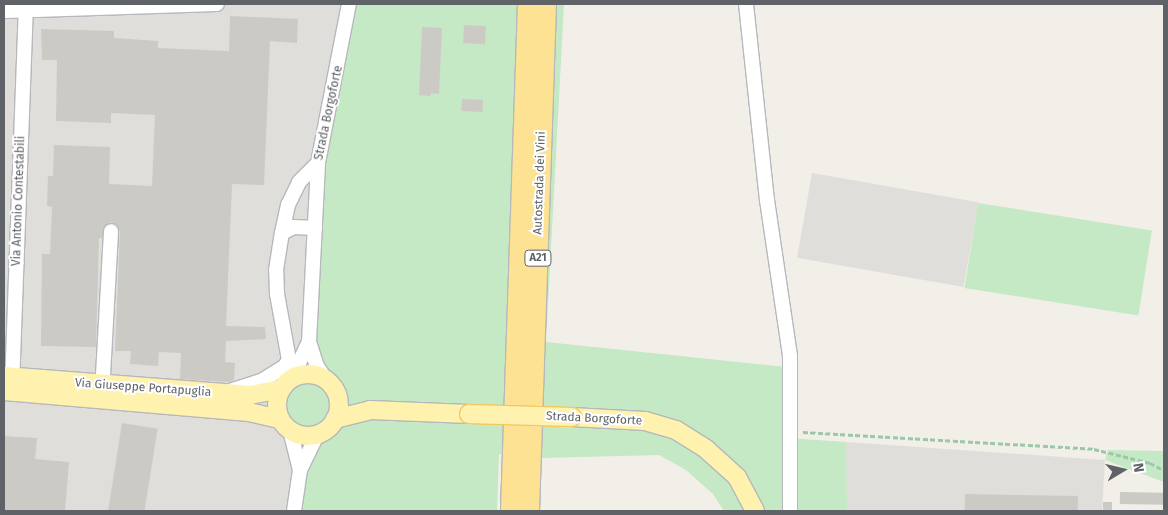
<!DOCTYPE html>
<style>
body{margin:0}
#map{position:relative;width:1168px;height:515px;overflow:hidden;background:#f1efe8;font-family:"Fira Sans",sans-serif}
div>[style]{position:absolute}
.industrial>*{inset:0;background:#e0deda;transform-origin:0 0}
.green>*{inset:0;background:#c5e8c5;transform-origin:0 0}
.building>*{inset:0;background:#cccac5;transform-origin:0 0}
.path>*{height:2.5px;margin-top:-1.25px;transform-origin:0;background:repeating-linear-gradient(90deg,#9cc7a9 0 5px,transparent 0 7.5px)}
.roads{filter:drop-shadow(1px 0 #b5b8bc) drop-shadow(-1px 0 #b5b8bc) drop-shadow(0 1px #b5b8bc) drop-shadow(0 -1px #b5b8bc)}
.minor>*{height:14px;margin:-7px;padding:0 7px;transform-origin:7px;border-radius:7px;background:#fff}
.major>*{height:18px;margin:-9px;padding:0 9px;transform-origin:9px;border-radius:9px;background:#fff2af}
.major>.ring{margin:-9px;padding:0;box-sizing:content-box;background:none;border:18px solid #fff2af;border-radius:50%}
.highway>*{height:20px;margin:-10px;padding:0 10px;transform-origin:10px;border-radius:10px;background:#fde293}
.bridges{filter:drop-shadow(1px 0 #f2c960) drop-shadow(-1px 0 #f2c960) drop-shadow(0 1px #f2c960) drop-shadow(0 -1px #f2c960)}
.major-bridge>*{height:18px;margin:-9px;padding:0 9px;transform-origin:9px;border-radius:9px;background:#fff2af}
span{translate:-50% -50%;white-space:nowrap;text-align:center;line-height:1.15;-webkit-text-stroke:4px #fff;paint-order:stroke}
.shield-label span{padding:1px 4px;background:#fff;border:1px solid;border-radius:4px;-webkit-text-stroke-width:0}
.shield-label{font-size:11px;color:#5f6368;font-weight:700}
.street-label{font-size:12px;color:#5f6368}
.frame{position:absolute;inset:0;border:5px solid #5f6368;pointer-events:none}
.north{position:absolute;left:1098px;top:445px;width:50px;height:50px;-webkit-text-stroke:4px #fff;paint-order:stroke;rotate:81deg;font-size:14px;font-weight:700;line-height:20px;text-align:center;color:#5f6368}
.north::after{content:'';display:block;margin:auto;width:18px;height:22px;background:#5f6368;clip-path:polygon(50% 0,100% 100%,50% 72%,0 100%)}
</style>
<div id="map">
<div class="industrial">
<div style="clip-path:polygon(197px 4px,346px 4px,312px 307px,292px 450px,291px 511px,4px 511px,4px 10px)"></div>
<div style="left:812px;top:173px;width:169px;height:86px;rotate:10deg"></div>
<div style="clip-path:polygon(846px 442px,1105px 460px,1102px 511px,847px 511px)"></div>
</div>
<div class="green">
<div style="clip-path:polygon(346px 4px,564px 4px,546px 342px,786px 367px,787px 438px,846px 442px,847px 511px,724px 511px,713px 494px,686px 470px,659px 455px,542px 458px,499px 454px,497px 511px,291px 511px,292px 450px,278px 428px,272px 403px,284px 377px,298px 363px,312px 307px,316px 164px)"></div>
<div style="left:978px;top:203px;width:176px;height:86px;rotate:9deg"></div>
<div style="clip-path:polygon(1108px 450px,1164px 451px,1164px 482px,1105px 460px)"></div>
</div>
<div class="building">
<div style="clip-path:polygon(230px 16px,298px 19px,297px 43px,270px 41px,264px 185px,232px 184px,226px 326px,265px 327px,266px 339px,226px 341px,225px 362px,235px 363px,234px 380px,230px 382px,180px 379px,181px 353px,159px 352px,158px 366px,130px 364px,131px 351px,115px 351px,120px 231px,116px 224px,111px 222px,104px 226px,102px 238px,99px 238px,96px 347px,41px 346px,42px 254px,50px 254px,52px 207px,47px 206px,48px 176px,53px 176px,54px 145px,110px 147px,109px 184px,152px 186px,155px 115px,111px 113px,111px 123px,56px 121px,57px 60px,42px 60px,41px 29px,114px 31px,114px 38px,158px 41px,158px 48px,229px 51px)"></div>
<div style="left:464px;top:25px;width:22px;height:18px;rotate:3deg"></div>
<div style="clip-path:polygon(422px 27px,442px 28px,439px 94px,431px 93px,430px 96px,419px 95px)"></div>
<div style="left:462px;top:99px;width:21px;height:12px;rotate:3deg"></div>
<div style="left:122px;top:423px;width:36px;height:89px;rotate:9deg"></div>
<div style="clip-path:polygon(4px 436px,37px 438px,35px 459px,69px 462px,65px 511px,4px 511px)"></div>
<div style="left:1120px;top:492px;width:44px;height:12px;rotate:1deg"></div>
<div style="left:965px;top:494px;width:113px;height:17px;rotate:1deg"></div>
<div style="left:1103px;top:502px;width:9px;height:9px"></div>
</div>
<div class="path">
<div style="left:803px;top:432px;width:291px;rotate:3.3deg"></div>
<div style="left:1094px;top:449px;width:58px;rotate:14deg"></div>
<div style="left:1150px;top:463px;width:16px;rotate:27deg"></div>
</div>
<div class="roads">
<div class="minor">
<div style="left:746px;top:4px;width:197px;rotate:83.9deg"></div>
<div style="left:767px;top:200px;width:158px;rotate:81.6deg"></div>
<div style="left:790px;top:356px;width:155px;rotate:90deg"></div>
<div style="left:4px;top:11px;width:213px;rotate:-1.9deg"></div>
<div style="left:282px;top:233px;width:29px;rotate:-78deg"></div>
<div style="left:288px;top:205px;width:25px;rotate:-64deg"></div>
<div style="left:299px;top:182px;width:27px;rotate:-45deg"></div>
<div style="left:309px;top:342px;width:25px;rotate:72deg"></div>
<div style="left:317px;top:366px;width:17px;rotate:57deg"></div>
<div style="left:292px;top:378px;width:40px;rotate:-65deg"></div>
<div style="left:309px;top:342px;width:179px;rotate:-87.1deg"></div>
<div style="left:318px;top:163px;width:162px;rotate:-79deg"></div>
<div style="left:12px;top:386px;width:376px;rotate:-87.9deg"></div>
<div style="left:230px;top:391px;width:35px;rotate:-18deg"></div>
<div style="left:263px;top:380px;width:26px;rotate:-32deg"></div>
<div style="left:285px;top:366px;width:7px;rotate:-56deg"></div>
<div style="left:289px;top:360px;width:67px;rotate:-100.3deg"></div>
<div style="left:277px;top:294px;width:24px;rotate:-92deg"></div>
<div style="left:276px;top:270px;width:37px;rotate:-81deg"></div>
<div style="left:282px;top:233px;width:13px;rotate:-27deg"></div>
<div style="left:294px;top:227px;width:21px;rotate:3deg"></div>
<div style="left:102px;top:393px;width:162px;rotate:-86.8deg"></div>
<div style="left:290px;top:430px;width:41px;rotate:76deg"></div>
<div style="left:300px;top:470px;width:41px;rotate:98.3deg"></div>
<div style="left:300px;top:470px;width:41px;rotate:-64.1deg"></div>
</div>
<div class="major">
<div class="ring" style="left:277px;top:374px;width:44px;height:44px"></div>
<div style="left:4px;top:376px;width:247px;rotate:4.4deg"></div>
<div style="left:250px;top:395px;width:32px;rotate:-11deg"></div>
<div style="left:4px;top:391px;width:246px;rotate:4.9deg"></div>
<div style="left:249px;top:412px;width:32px;rotate:13deg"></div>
<div style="left:572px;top:417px;width:73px;rotate:3.1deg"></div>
<div style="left:645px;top:421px;width:32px;rotate:16deg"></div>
<div style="left:676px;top:430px;width:36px;rotate:32deg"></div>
<div style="left:706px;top:449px;width:42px;rotate:42.1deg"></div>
<div style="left:737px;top:477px;width:38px;rotate:62deg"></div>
<div style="left:335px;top:419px;width:36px;rotate:-14deg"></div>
<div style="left:370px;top:410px;width:99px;rotate:2.3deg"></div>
</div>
<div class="highway">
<div style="left:511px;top:511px;width:507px;rotate:-88.08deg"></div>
<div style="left:529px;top:511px;width:507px;rotate:-88.08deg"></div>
</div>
</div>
<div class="bridges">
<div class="major-bridge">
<div style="left:469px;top:414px;width:103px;rotate:1.7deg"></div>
</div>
</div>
<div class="shield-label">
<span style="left:538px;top:258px">A21</span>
</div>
<div class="street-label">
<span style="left:329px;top:113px;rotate:-78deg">Strada Borgoforte</span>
<span style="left:540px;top:183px;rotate:-88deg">Autostrada dei Vini</span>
<span style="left:19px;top:201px;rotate:-88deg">Via Antonio Contestabili</span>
<span style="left:143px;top:388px;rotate:4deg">Via Giuseppe Portapuglia</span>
<span style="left:594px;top:419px;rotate:3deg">Strada Borgoforte</span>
</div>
<div class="frame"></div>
<div class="north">N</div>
</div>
